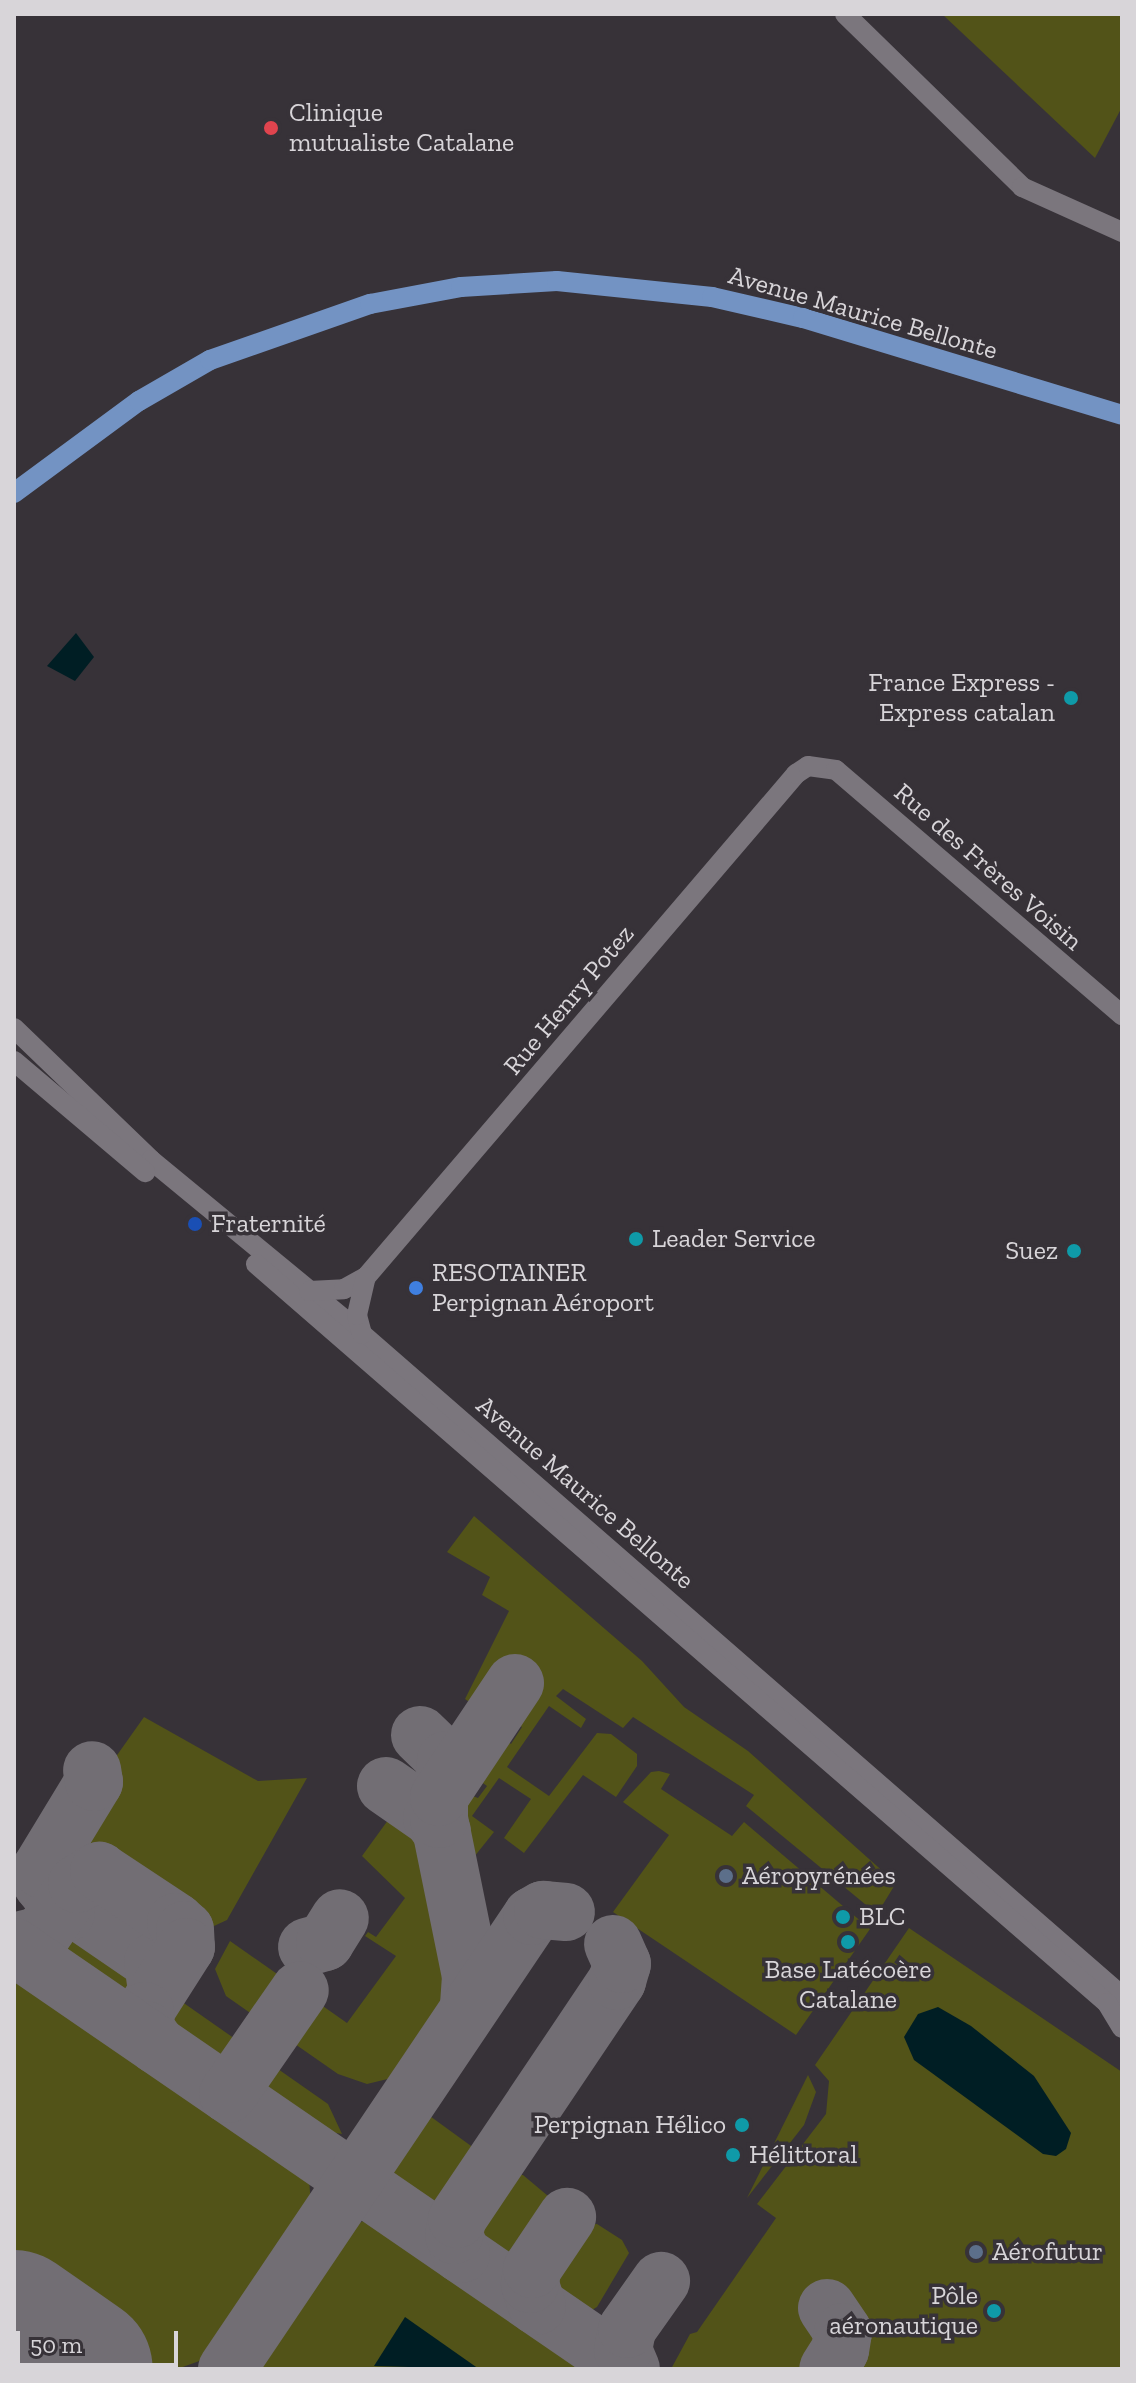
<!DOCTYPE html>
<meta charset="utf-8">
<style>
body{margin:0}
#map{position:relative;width:1136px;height:2383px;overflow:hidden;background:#373238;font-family:"Zilla Slab",serif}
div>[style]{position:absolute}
.green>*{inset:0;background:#525318}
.water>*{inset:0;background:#001e24}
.taxiway>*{height:58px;margin:-29px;padding:0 29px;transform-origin:29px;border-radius:29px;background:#726e74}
.runway>*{height:146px;margin:-73px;padding:0 73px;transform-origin:73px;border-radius:73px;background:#726e74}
.minor>*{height:20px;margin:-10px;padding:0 10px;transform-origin:10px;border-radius:10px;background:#7b767d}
.major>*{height:20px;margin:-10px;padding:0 10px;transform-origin:10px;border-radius:10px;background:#7393c3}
.dots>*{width:22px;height:22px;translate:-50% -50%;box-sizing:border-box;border:4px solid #373238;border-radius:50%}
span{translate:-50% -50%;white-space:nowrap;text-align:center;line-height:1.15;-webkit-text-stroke:7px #373238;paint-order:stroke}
.poi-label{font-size:26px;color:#d8d5d9}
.left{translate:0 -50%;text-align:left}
.right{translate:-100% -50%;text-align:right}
.street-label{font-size:26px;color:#d8d5d9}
.frame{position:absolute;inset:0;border:16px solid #d8d5d9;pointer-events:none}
.scale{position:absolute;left:16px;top:2331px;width:162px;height:36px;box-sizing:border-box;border:4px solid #d8d5d9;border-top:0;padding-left:10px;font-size:24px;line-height:28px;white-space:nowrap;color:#d8d5d9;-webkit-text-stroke:6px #373238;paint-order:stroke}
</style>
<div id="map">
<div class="green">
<div style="clip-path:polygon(942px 14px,1122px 14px,1122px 107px,1095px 158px)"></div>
<div style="clip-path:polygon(474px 1516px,642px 1661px,684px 1707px,748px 1751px,896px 1883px,877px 1914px,746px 1806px,754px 1795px,633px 1717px,623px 1728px,563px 1689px,556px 1696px,586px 1719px,581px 1728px,549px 1706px,507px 1767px,549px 1796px,597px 1733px,611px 1734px,637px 1754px,637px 1766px,616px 1797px,583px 1775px,524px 1853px,504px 1838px,531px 1799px,499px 1778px,472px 1816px,494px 1832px,470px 1862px,484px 1940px,482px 1959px,454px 1802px,467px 1794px,478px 1798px,487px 1786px,473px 1776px,499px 1736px,511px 1744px,522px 1727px,504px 1719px,523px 1688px,510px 1680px,486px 1714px,465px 1699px,509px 1611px,482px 1595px,490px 1577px,447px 1552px)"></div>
<div style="clip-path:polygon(144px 1717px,258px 1781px,307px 1778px,227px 1920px,214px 1926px,203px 1925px,81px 1839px,122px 1775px,115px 1758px)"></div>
<div style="clip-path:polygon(659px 1771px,670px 1774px,661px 1789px,732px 1836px,744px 1822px,870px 1929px,796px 2035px,613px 1912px,669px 1835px,623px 1802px,651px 1772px)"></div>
<div style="clip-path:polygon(399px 1805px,419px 1818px,458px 1995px,404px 2075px,367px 2084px,338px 2074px,226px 1996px,215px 1969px,230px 1941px,347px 2023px,396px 1956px,365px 1936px,368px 1932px,376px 1937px,405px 1898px,362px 1856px)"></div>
<div style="clip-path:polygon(94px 1892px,111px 1895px,166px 1933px,161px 1953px,86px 1900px)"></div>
<div style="clip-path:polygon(909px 1928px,1122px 2072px,1122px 2369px,671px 2369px,690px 2334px,697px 2332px,776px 2218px,757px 2204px,826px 2114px,829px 2081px,815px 2065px)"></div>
<div style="clip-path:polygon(82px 1930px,138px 1971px,141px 1980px,134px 1993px,118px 1996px,60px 1959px,55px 1949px,64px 1931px)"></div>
<div style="clip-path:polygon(14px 1967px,300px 2164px,309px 2179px,311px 2205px,305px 2221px,219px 2349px,205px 2359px,177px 2369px,128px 2361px,14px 2283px)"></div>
<div style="clip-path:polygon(178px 1999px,328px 2104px,342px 2134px,308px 2128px,159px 2024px,158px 2016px,168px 2000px)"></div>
<div style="clip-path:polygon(808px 2075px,816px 2092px,804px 2125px,747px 2198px)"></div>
<div style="clip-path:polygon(423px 2111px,478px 2151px,437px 2211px,423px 2209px,404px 2193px,394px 2173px,396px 2139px)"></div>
<div style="clip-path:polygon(509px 2174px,523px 2175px,554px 2201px,521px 2258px,513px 2262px,500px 2261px,472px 2240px,469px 2228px,501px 2177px)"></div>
<div style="clip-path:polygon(363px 2221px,393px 2224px,603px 2369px,249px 2369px,334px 2238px)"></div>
<div style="clip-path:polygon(597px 2224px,622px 2240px,629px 2253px,597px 2307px,585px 2314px,550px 2294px,547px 2273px,580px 2225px)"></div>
</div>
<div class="water">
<div style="clip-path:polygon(76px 633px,94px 657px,75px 681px,47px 666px)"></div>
<div style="clip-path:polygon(938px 2007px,971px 2026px,1034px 2076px,1071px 2133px,1066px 2149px,1056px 2156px,1043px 2154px,914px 2060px,904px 2037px,918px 2014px)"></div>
<div style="clip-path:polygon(405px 2317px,479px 2369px,374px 2366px)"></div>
</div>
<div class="taxiway">
<div style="left:420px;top:1735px;width:36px;rotate:44deg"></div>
<div style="left:446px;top:1760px;width:29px;rotate:94deg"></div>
<div style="left:386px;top:1786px;width:56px;rotate:34.8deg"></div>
<div style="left:432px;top:1818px;width:17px;rotate:54deg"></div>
<div style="left:48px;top:1890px;width:127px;rotate:34.4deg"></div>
<div style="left:153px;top:1962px;width:28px;rotate:82deg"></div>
<div style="left:66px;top:1913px;width:13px;rotate:157deg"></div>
<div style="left:54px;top:1918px;width:20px;rotate:-90deg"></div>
<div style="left:54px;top:1898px;width:19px;rotate:-129deg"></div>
<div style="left:42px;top:1883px;width:14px;rotate:-94deg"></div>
<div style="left:41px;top:1869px;width:102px;rotate:-58.7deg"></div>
<div style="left:94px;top:1782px;width:12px;rotate:-99deg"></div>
<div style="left:14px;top:1942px;width:29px;rotate:-14deg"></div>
<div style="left:42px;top:1935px;width:62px;rotate:-55.5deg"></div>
<div style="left:77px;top:1884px;width:26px;rotate:-31deg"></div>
<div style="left:99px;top:1871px;width:92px;rotate:33.5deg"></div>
<div style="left:176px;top:1922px;width:12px;rotate:42deg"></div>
<div style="left:185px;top:1930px;width:17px;rotate:87deg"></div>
<div style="left:186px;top:1947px;width:76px;rotate:122.6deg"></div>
<div style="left:145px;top:2011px;width:19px;rotate:87deg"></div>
<div style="left:146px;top:2030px;width:19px;rotate:54deg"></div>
<div style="left:14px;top:1947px;width:746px;rotate:34.46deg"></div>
<div style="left:307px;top:1947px;width:19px;rotate:-16deg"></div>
<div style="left:325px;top:1942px;width:28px;rotate:-58deg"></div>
<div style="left:469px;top:2005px;width:29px;rotate:-86deg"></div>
<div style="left:471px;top:1976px;width:160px;rotate:-101.5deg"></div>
<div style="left:439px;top:1819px;width:22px;rotate:-90deg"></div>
<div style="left:439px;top:1797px;width:137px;rotate:-56.3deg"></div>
<div style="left:228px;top:2094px;width:126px;rotate:-55.3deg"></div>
<div style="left:461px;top:2254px;width:20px;rotate:-110deg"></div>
<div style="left:454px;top:2235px;width:16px;rotate:-79deg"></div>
<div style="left:457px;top:2219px;width:287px;rotate:-56.1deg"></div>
<div style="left:617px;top:1981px;width:18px;rotate:-74deg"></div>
<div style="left:622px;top:1964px;width:22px;rotate:-114deg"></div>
<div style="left:537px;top:2306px;width:23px;rotate:-108deg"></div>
<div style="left:530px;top:2284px;width:15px;rotate:-82deg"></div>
<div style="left:532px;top:2269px;width:63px;rotate:-56.1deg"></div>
<div style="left:827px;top:2308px;width:29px;rotate:56deg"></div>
<div style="left:843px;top:2332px;width:18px;rotate:99deg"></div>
<div style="left:840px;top:2350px;width:22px;rotate:122deg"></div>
<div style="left:227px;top:2369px;width:546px;rotate:-56.05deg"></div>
<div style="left:532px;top:1916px;width:13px;rotate:-29deg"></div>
<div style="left:543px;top:1910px;width:23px;rotate:5deg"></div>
<div style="left:631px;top:2369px;width:21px;rotate:-113deg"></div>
<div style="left:623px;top:2350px;width:21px;rotate:-79deg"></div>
<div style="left:627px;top:2329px;width:59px;rotate:-54.7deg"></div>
</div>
<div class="runway">
<div style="left:14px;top:2323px;width:80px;rotate:34.9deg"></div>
</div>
<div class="minor">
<div style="left:845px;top:14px;width:248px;rotate:44.3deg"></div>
<div style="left:1022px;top:187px;width:110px;rotate:24.2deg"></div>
<div style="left:14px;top:1028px;width:190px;rotate:43.9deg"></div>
<div style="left:151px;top:1160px;width:273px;rotate:39.5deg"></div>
<div style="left:362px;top:1334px;width:1008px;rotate:41.06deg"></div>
<div style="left:14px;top:1061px;width:172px;rotate:40.3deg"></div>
<div style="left:256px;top:1264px;width:1127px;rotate:40.97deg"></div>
<div style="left:1107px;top:2003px;width:29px;rotate:59deg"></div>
<div style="left:309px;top:1291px;width:35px;rotate:-3deg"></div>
<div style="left:344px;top:1289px;width:25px;rotate:-29deg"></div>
<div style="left:366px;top:1277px;width:662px;rotate:-49.47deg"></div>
<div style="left:796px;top:774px;width:14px;rotate:-34deg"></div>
<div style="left:808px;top:766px;width:28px;rotate:8deg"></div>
<div style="left:836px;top:770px;width:377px;rotate:40.6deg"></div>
<div style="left:362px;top:1334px;width:20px;rotate:-105deg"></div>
<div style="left:357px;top:1315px;width:39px;rotate:-77deg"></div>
</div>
<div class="major">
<div style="left:14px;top:493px;width:155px;rotate:-36.4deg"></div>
<div style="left:139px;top:401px;width:82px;rotate:-30deg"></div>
<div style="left:210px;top:360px;width:170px;rotate:-19.3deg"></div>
<div style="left:370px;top:304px;width:93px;rotate:-10.6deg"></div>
<div style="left:461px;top:287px;width:96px;rotate:-3.6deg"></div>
<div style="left:557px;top:281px;width:156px;rotate:5.9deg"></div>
<div style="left:712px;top:297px;width:93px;rotate:13deg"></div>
<div style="left:803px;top:318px;width:333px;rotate:16.9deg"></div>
</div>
<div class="dots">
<div style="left:271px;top:128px;background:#e0444e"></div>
<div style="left:1071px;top:698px;background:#0f9aa8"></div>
<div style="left:195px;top:1224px;background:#1a4fb4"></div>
<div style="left:636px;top:1239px;background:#0f9aa8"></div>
<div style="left:1074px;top:1251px;background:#0f9aa8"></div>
<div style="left:416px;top:1288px;background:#3f7fe0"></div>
<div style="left:726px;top:1876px;background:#5c6f8a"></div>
<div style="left:843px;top:1917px;background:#0f9aa8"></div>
<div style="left:848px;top:1942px;background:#0f9aa8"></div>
<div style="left:742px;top:2125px;background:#0f9aa8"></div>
<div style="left:733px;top:2155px;background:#0f9aa8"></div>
<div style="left:976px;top:2252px;background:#5c6f8a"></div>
<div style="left:994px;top:2311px;background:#0f9aa8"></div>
</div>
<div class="poi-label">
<span class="left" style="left:289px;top:128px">Clinique<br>mutualiste Catalane</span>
<span class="right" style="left:1055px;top:698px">France Express -<br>Express catalan</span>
<span class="left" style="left:211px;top:1224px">Fraternité</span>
<span class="left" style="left:652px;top:1239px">Leader Service</span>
<span class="right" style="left:1058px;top:1251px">Suez</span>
<span class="left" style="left:432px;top:1288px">RESOTAINER<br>Perpignan Aéroport</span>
<span class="left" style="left:742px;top:1876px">Aéropyrénées</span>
<span class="left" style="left:859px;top:1917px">BLC</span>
<span style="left:848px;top:1985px">Base Latécoère<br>Catalane</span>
<span class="right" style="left:726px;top:2125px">Perpignan Hélico</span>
<span class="left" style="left:749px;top:2155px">Hélittoral</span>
<span class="left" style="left:992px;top:2252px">Aérofutur</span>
<span class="right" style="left:978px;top:2311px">Pôle<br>aéronautique</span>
</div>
<div class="street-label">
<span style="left:863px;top:313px;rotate:16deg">Avenue Maurice Bellonte</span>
<span style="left:988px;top:867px;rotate:41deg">Rue des Frères Voisin</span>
<span style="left:569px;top:1000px;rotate:-50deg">Rue Henry Potez</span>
<span style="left:585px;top:1493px;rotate:41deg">Avenue Maurice Bellonte</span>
</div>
<div class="frame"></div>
<div class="scale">50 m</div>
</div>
